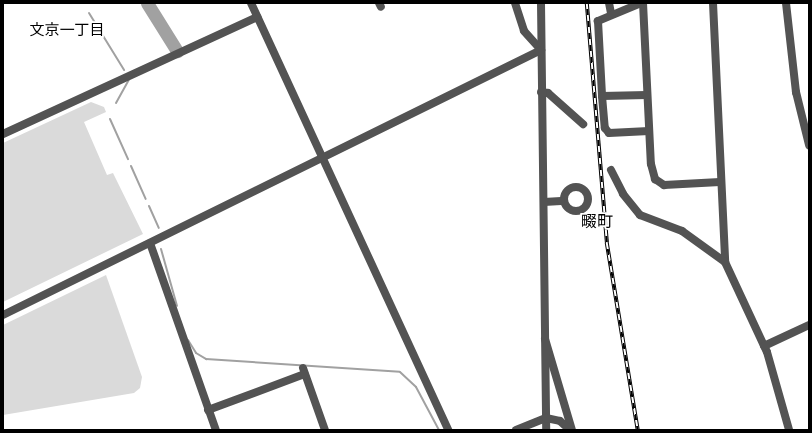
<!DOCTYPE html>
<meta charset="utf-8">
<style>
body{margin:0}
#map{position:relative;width:812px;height:433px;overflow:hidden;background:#fff;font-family:"Sofia Sans Condensed","Noto Sans JP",sans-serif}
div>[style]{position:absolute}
.green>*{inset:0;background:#dadada}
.stream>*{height:2px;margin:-1px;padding:0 1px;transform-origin:1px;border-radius:1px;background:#a1a1a1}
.river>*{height:13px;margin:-6.5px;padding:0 6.5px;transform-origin:6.5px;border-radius:6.5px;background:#a1a1a1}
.minor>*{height:8px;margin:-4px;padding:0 4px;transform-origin:4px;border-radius:4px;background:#535353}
.minor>.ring{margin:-4px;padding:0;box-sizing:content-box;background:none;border:8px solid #535353;border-radius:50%}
.tertiary>*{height:8px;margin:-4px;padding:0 4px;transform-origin:4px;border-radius:4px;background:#535353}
.rail>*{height:3.5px;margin-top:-1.75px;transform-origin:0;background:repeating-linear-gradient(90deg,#fff 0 6px,#000 0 12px);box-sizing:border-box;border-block:1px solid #000}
span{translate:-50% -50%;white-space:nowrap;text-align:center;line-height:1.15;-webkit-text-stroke:3.5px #fff;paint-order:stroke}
.neighbourhood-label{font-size:15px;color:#000}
.quarter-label{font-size:16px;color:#000}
.frame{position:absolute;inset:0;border:4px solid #000;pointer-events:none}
</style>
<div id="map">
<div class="green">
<div style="clip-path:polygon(91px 102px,104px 107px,106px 112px,84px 122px,107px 175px,113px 173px,143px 234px,3px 302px,3px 143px)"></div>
<div style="clip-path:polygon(106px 275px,142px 377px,140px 388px,134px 393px,3px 415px,3px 325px)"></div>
</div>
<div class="stream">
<div style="left:89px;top:13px;width:67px;rotate:58.4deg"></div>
<div style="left:116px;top:103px;width:26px;rotate:-61deg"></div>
<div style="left:110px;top:119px;width:44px;rotate:65.8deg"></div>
<div style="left:131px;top:166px;width:36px;rotate:66deg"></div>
<div style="left:149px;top:206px;width:24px;rotate:66deg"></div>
<div style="left:161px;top:249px;width:59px;rotate:74.3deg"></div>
<div style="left:188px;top:340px;width:15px;rotate:58deg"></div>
<div style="left:196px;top:353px;width:12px;rotate:31deg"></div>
<div style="left:206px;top:359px;width:194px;rotate:3.8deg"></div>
<div style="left:400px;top:372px;width:22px;rotate:43deg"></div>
<div style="left:416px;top:387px;width:49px;rotate:61.9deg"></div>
</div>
<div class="river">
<div style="left:147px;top:3px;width:57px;rotate:58deg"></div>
</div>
<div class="minor">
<div style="left:251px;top:3px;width:470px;rotate:65.2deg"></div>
<div style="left:379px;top:3px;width:4px;rotate:63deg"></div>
<div style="left:515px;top:3px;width:29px;rotate:72deg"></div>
<div style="left:524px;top:31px;width:25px;rotate:48deg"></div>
<div style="left:609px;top:3px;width:10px;rotate:79deg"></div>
<div style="left:641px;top:3px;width:47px;rotate:157.3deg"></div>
<div style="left:598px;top:21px;width:75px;rotate:86.9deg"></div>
<div style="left:602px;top:96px;width:32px;rotate:85deg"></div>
<div style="left:605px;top:128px;width:6px;rotate:51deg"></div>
<div style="left:609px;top:133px;width:40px;rotate:-2.9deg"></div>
<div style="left:643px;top:3px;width:161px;rotate:87.2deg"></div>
<div style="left:651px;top:164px;width:16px;rotate:75deg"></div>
<div style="left:655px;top:179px;width:11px;rotate:34deg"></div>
<div style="left:664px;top:185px;width:56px;rotate:-3.1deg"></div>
<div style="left:713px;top:3px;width:259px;rotate:87.3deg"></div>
<div style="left:725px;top:262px;width:99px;rotate:65deg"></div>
<div style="left:767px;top:352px;width:81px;rotate:74.2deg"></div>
<div style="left:786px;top:3px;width:90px;rotate:83.6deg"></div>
<div style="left:796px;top:92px;width:55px;rotate:76.2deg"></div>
<div style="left:541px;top:92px;width:7px;rotate:8deg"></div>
<div style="left:548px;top:93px;width:47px;rotate:41.5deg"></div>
<div style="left:602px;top:96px;width:45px;rotate:-1.3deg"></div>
<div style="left:3px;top:134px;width:280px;rotate:-24.7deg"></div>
<div style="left:611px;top:170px;width:27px;rotate:63deg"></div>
<div style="left:623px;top:194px;width:27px;rotate:51deg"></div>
<div style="left:640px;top:215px;width:45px;rotate:20.9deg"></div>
<div style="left:682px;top:231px;width:53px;rotate:35.8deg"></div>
<div class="ring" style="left:564px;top:187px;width:16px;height:16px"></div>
<div style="left:544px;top:202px;width:17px;rotate:-3deg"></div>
<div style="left:150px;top:243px;width:198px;rotate:70.6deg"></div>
<div style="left:545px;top:339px;width:95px;rotate:73.5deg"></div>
<div style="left:764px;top:346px;width:50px;rotate:-25deg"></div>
<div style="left:303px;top:368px;width:66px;rotate:70.5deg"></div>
<div style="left:208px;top:410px;width:103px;rotate:-20.4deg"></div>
</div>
<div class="tertiary">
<div style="left:541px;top:3px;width:427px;rotate:89.3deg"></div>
<div style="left:3px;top:315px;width:600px;rotate:-26.22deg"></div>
<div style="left:516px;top:430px;width:32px;rotate:-22deg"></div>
<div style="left:546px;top:418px;width:14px;rotate:12deg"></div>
<div style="left:560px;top:421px;width:13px;rotate:42deg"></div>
</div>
<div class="rail">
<div style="left:587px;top:3px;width:241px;rotate:85.2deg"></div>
<div style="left:607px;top:243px;width:190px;rotate:80.6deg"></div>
</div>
<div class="neighbourhood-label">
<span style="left:67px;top:31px">文京一丁目</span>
</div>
<div class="quarter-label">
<span style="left:597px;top:223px">畷町</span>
</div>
<div class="frame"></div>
</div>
